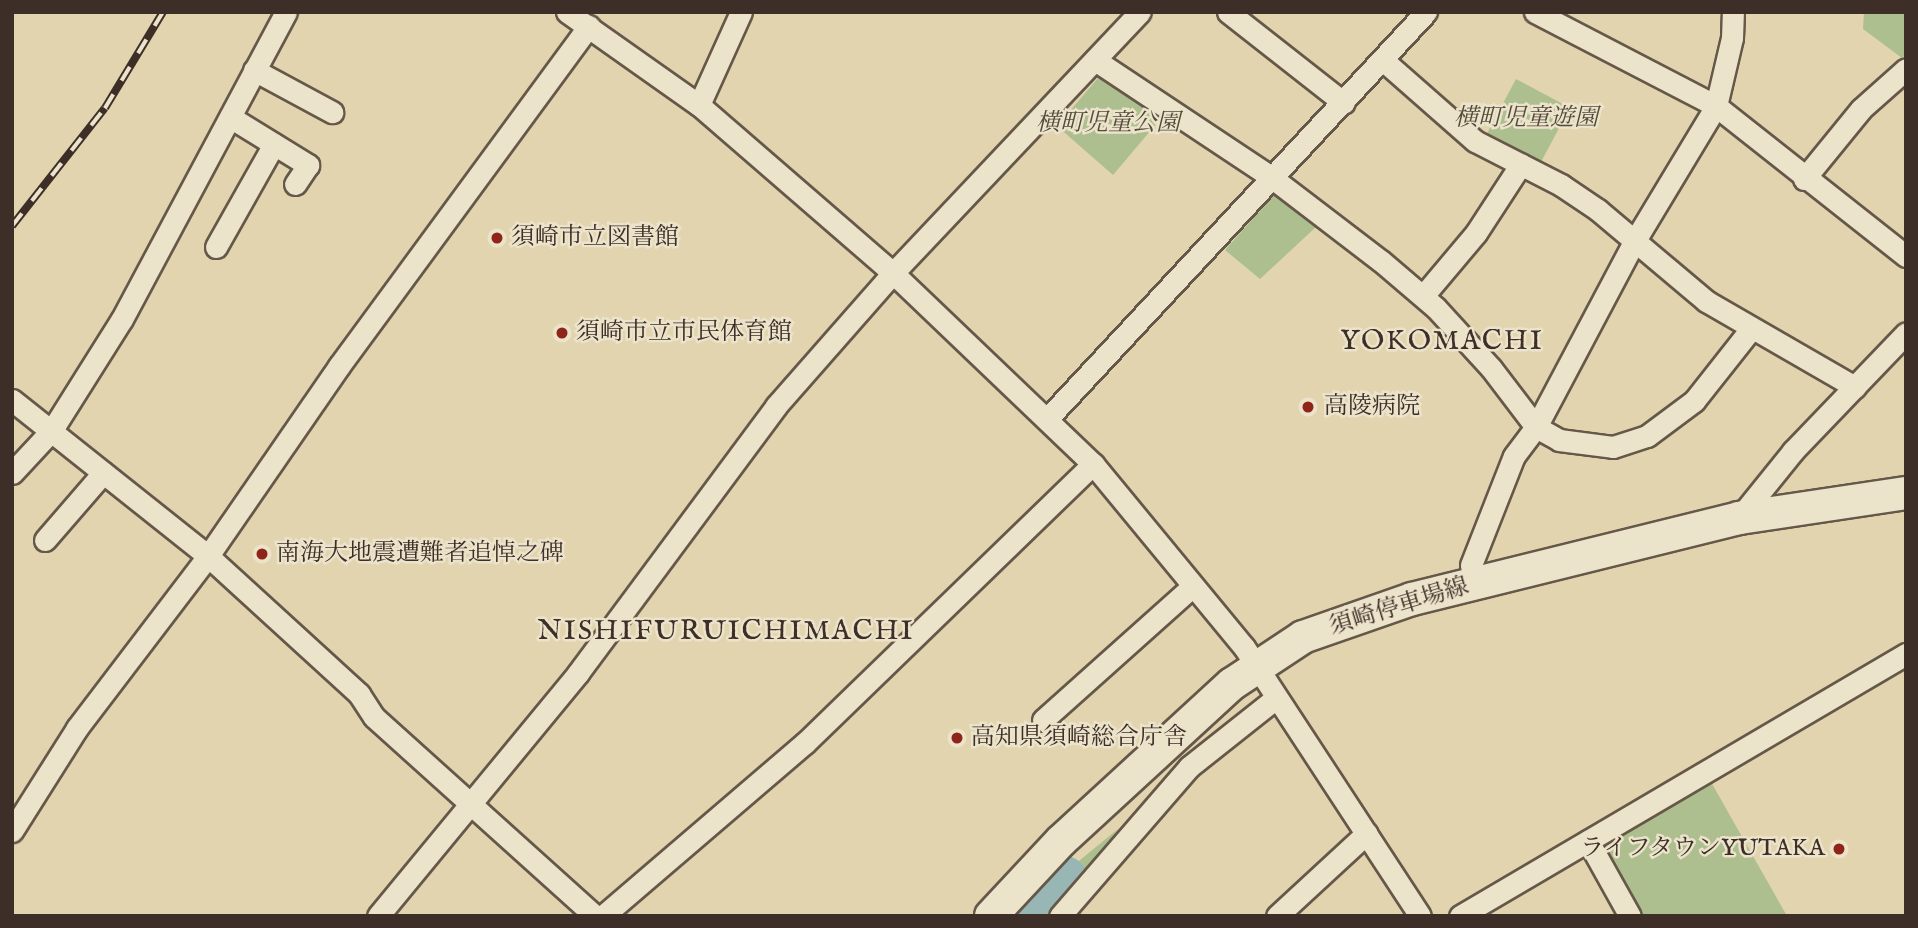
<!DOCTYPE html>
<meta charset="utf-8">
<style>
body{margin:0}
#map{position:relative;width:1918px;height:928px;overflow:hidden;background:#e1d4af;font-family:"IM FELL English","Noto Serif JP",serif}
div>[style]{position:absolute}
.green>*{inset:0;background:#adbe8f;transform-origin:0 0}
.river>*{height:46px;margin:-23px;padding:0 23px;transform-origin:23px;border-radius:23px;background:#97b6b4}
.roads{filter:drop-shadow(2px 0 #665849) drop-shadow(-2px 0 #665849) drop-shadow(0 2px #665849) drop-shadow(0 -2px #665849)}
.minor>*{height:21px;margin:-10.5px;padding:0 10.5px;transform-origin:10.5px;border-radius:10.5px;background:#ece3cb}
.secondary>*{height:32px;margin:-16px;padding:0 16px;transform-origin:16px;border-radius:16px;background:#ece3cb}
.rail>*{height:8px;margin-top:-4px;transform-origin:0;background:repeating-linear-gradient(90deg,#ece3cb 0 16px,#3d2e27 0 32px);box-sizing:border-box;border-block:2px solid #3d2e27}
.dots>*{width:19px;height:19px;translate:-50% -50%;box-sizing:border-box;border:4px solid #ece3cb;border-radius:50%}
span{translate:-50% -50%;white-space:nowrap;text-align:center;line-height:1.15;-webkit-text-stroke:5px #ece3cb;paint-order:stroke}
.park-label{font-size:24px;color:#534b3c;font-style:italic}
.poi-label{font-size:24px;color:#3d2e27}
.left{translate:0 -50%;text-align:left}
.right{translate:-100% -50%;text-align:right}
.street-label{font-size:24px;color:#3d2e27}
.quarter-label{font-size:28px;color:#3d2e27;letter-spacing:2px}
.frame{position:absolute;inset:0;border:14px solid #3d2e27;pointer-events:none}
</style>
<div id="map">
<div class="green">
<div style="clip-path:polygon(1864px 12px,1906px 12px,1906px 53px,1902px 58px,1863px 29px)"></div>
<div style="clip-path:polygon(1099px 77px,1162px 117px,1113px 175px,1057px 126px)"></div>
<div style="left:1516px;top:79px;width:61px;height:63px;rotate:28deg"></div>
<div style="clip-path:polygon(1274px 195px,1317px 226px,1260px 279px,1225px 250px)"></div>
<div style="clip-path:polygon(1711px 782px,1787px 916px,1644px 916px,1608px 857px,1613px 842px)"></div>
<div style="clip-path:polygon(1118px 829px,1054px 916px,1022px 916px,1063px 874px)"></div>
</div>
<div class="river">
<div style="left:1031px;top:916px;width:50px;rotate:-48.3deg"></div>
</div>
<div class="roads">
<div class="minor">
<div style="left:567px;top:12px;width:161px;rotate:35.2deg"></div>
<div style="left:741px;top:12px;width:102px;rotate:114.3deg"></div>
<div style="left:699px;top:105px;width:257px;rotate:40.9deg"></div>
<div style="left:893px;top:273px;width:277px;rotate:43.7deg"></div>
<div style="left:1093px;top:464px;width:237px;rotate:50.5deg"></div>
<div style="left:1244px;top:647px;width:321px;rotate:56.8deg"></div>
<div style="left:1228px;top:12px;width:147px;rotate:38.1deg"></div>
<div style="left:1535px;top:12px;width:204px;rotate:27.4deg"></div>
<div style="left:1716px;top:106px;width:242px;rotate:38.3deg"></div>
<div style="left:1095px;top:60px;width:211px;rotate:33.6deg"></div>
<div style="left:1271px;top:177px;width:138px;rotate:37.4deg"></div>
<div style="left:1381px;top:261px;width:72px;rotate:40.5deg"></div>
<div style="left:1436px;top:308px;width:81px;rotate:47.5deg"></div>
<div style="left:1491px;top:368px;width:74px;rotate:52.7deg"></div>
<div style="left:1536px;top:427px;width:26px;rotate:29deg"></div>
<div style="left:1559px;top:440px;width:54px;rotate:7.4deg"></div>
<div style="left:1613px;top:447px;width:36px;rotate:-18deg"></div>
<div style="left:1647px;top:436px;width:59px;rotate:-36.7deg"></div>
<div style="left:1694px;top:401px;width:90px;rotate:-51.7deg"></div>
<div style="left:1384px;top:61px;width:121px;rotate:41.3deg"></div>
<div style="left:1475px;top:141px;width:97px;rotate:27.1deg"></div>
<div style="left:1561px;top:185px;width:45px;rotate:34deg"></div>
<div style="left:1598px;top:210px;width:141px;rotate:40.1deg"></div>
<div style="left:1706px;top:301px;width:172px;rotate:30deg"></div>
<div style="left:254px;top:70px;width:89px;rotate:28.3deg"></div>
<div style="left:230px;top:117px;width:92px;rotate:31.6deg"></div>
<div style="left:308px;top:165px;width:23px;rotate:124deg"></div>
<div style="left:1804px;top:179px;width:90px;rotate:-50.8deg"></div>
<div style="left:1861px;top:109px;width:60px;rotate:-41.6deg"></div>
<div style="left:216px;top:247px;width:118px;rotate:-60.6deg"></div>
<div style="left:1423px;top:296px;width:82px;rotate:-49.9deg"></div>
<div style="left:1476px;top:233px;width:82px;rotate:-56.9deg"></div>
<div style="left:12px;top:400px;width:251px;rotate:38.5deg"></div>
<div style="left:208px;top:556px;width:205px;rotate:42.4deg"></div>
<div style="left:359px;top:694px;width:27px;rotate:57deg"></div>
<div style="left:374px;top:717px;width:297px;rotate:42deg"></div>
<div style="left:1047px;top:419px;width:556px;rotate:-47.04deg"></div>
<div style="left:12px;top:473px;width:59px;rotate:-47.1deg"></div>
<div style="left:52px;top:430px;width:131px;rotate:-57.8deg"></div>
<div style="left:122px;top:319px;width:348px;rotate:-61.9deg"></div>
<div style="left:1739px;top:518px;width:86px;rotate:-51.1deg"></div>
<div style="left:1793px;top:451px;width:163px;rotate:-46.2deg"></div>
<div style="left:45px;top:540px;width:89px;rotate:-49.1deg"></div>
<div style="left:1474px;top:583px;width:18px;rotate:-99deg"></div>
<div style="left:1471px;top:565px;width:117px;rotate:-68.5deg"></div>
<div style="left:1514px;top:456px;width:36px;rotate:-53deg"></div>
<div style="left:1536px;top:427px;width:209px;rotate:-62.1deg"></div>
<div style="left:1634px;top:242px;width:159px;rotate:-58.9deg"></div>
<div style="left:1716px;top:106px;width:70px;rotate:-76.8deg"></div>
<div style="left:1732px;top:38px;width:26px;rotate:-88deg"></div>
<div style="left:1043px;top:720px;width:201px;rotate:-41.8deg"></div>
<div style="left:12px;top:831px;width:122px;rotate:-57.7deg"></div>
<div style="left:77px;top:728px;width:216px;rotate:-52.7deg"></div>
<div style="left:208px;top:556px;width:231px;rotate:-55.4deg"></div>
<div style="left:339px;top:366px;width:422px;rotate:-53.7deg"></div>
<div style="left:1588px;top:841px;width:86px;rotate:60.8deg"></div>
<div style="left:378px;top:916px;width:315px;rotate:-50.5deg"></div>
<div style="left:578px;top:673px;width:332px;rotate:-53.4deg"></div>
<div style="left:776px;top:406px;width:177px;rotate:-48.7deg"></div>
<div style="left:893px;top:273px;width:359px;rotate:-46.6deg"></div>
<div style="left:603px;top:916px;width:266px;rotate:-40.6deg"></div>
<div style="left:805px;top:743px;width:401px;rotate:-44.1deg"></div>
<div style="left:1060px;top:916px;width:197px;rotate:-49.1deg"></div>
<div style="left:1189px;top:767px;width:111px;rotate:-38.4deg"></div>
<div style="left:1277px;top:916px;width:122px;rotate:-42.7deg"></div>
<div style="left:1460px;top:916px;width:517px;rotate:-30.43deg"></div>
</div>
<div class="secondary">
<div style="left:991px;top:916px;width:103px;rotate:-47deg"></div>
<div style="left:1061px;top:841px;width:232px;rotate:-42.6deg"></div>
<div style="left:1232px;top:684px;width:85px;rotate:-33.5deg"></div>
<div style="left:1303px;top:637px;width:115px;rotate:-19.2deg"></div>
<div style="left:1412px;top:599px;width:337px;rotate:-13.9deg"></div>
<div style="left:1739px;top:518px;width:169px;rotate:-8.5deg"></div>
</div>
</div>
<div class="rail">
<div style="left:12px;top:226px;width:150px;rotate:-51.8deg"></div>
<div style="left:105px;top:108px;width:112px;rotate:-58.9deg"></div>
</div>
<div class="dots">
<div style="left:497px;top:238px;background:#8f2418"></div>
<div style="left:562px;top:333px;background:#8f2418"></div>
<div style="left:1308px;top:407px;background:#8f2418"></div>
<div style="left:262px;top:554px;background:#8f2418"></div>
<div style="left:957px;top:738px;background:#8f2418"></div>
<div style="left:1839px;top:849px;background:#8f2418"></div>
</div>
<div class="park-label">
<span style="left:1526px;top:119px">横町児童遊園</span>
<span style="left:1108px;top:124px">横町児童公園</span>
</div>
<div class="poi-label">
<span class="left" style="left:511px;top:238px">須崎市立図書館</span>
<span class="left" style="left:576px;top:333px">須崎市立市民体育館</span>
<span class="left" style="left:1324px;top:407px">高陵病院</span>
<span class="left" style="left:276px;top:554px">南海大地震遭難者追悼之碑</span>
<span class="left" style="left:971px;top:738px">高知県須崎総合庁舎</span>
<span class="right" style="left:1825px;top:849px">ライフタウンYUTAKA</span>
</div>
<div class="street-label">
<span style="left:1399px;top:607px;rotate:-17deg">須崎停車場線</span>
</div>
<div class="quarter-label">
<span style="left:1442px;top:342px">YOKOMACHI</span>
<span style="left:726px;top:632px">NISHIFURUICHIMACHI</span>
</div>
<div class="frame"></div>
</div>
